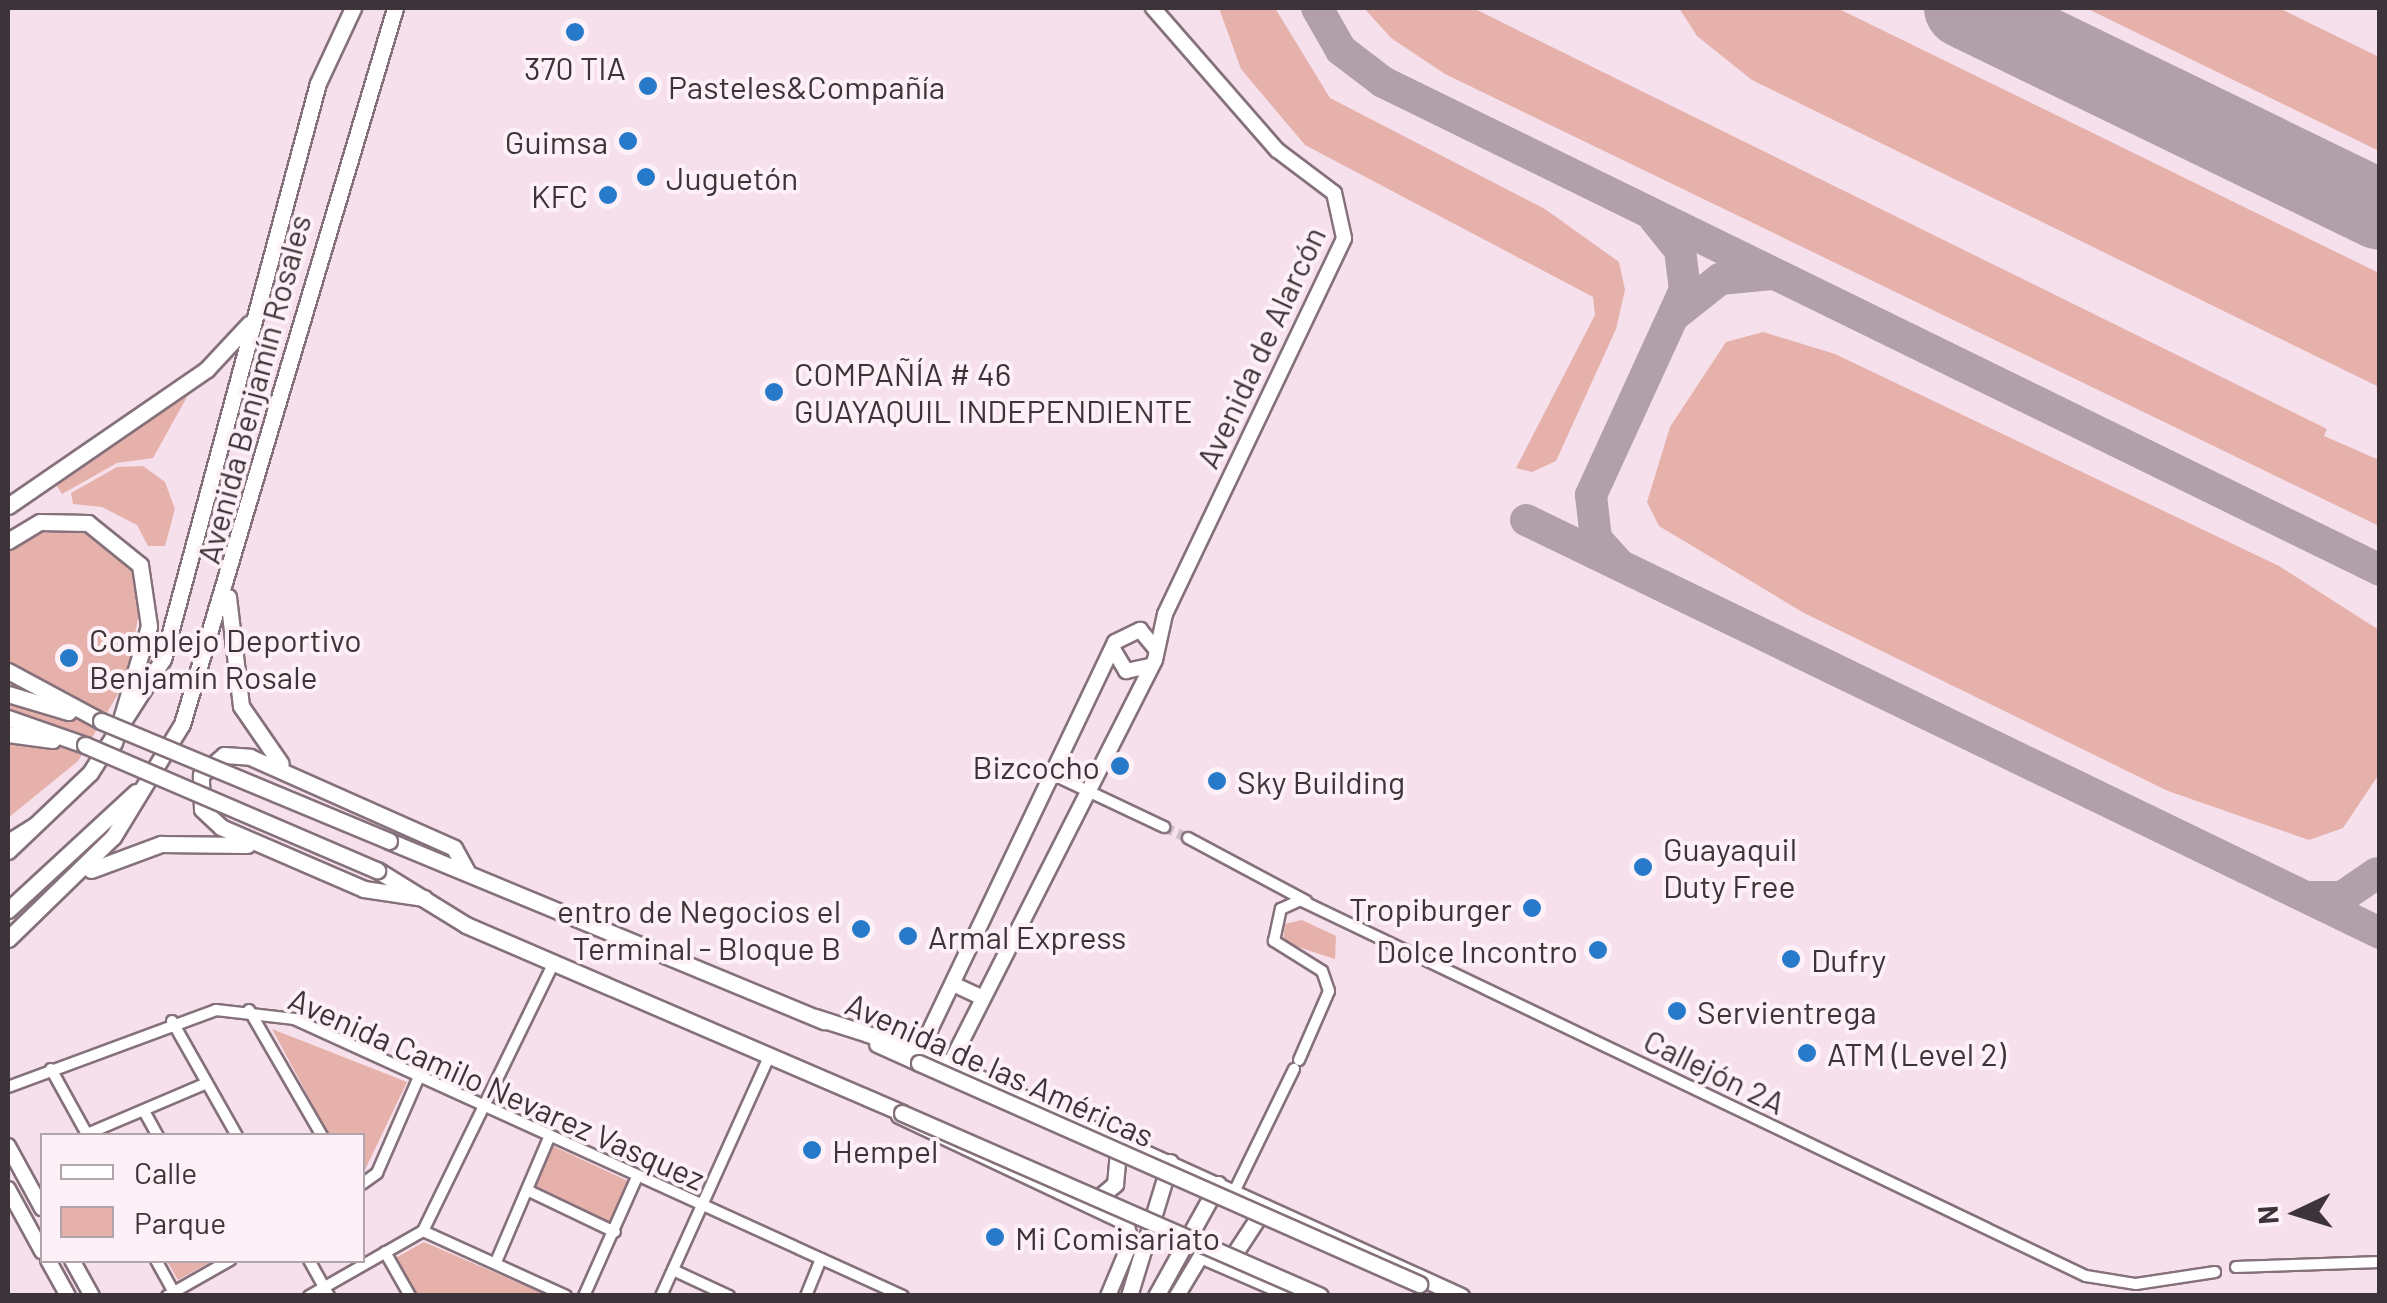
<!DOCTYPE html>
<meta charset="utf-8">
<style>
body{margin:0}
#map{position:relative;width:2387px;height:1303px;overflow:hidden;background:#f6e0eb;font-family:Barlow,sans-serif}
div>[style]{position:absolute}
.green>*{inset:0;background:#e6b0ab;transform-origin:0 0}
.taxiway>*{height:32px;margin:-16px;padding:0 16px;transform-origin:16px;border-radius:16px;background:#b2a0a9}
.runway>*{height:80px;margin:-40px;padding:0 40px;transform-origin:40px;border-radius:40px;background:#b2a0a9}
.minor-tunnel>*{height:10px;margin-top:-5px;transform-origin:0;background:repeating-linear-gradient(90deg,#d1bec7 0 10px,transparent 0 15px)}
.roads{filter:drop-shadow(2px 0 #85717b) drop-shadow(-2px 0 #85717b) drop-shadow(0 2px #85717b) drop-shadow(0 -2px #85717b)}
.minor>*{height:10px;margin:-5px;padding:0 5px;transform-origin:5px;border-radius:5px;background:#fff}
.secondary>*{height:14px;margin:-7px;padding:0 7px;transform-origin:7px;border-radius:7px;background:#fff}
.primary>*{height:15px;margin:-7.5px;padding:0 7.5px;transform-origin:7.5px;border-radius:7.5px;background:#fff}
.trunk>*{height:15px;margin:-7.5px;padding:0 7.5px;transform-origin:7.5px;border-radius:7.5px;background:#fff}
.bridges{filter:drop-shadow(2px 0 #85717b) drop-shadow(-2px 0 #85717b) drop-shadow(0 2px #85717b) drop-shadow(0 -2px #85717b)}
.primary-bridge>*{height:15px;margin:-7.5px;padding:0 7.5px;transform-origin:7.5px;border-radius:7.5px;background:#fff}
.trunk-bridge>*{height:15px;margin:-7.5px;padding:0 7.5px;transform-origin:7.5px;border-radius:7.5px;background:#fff}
.dots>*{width:28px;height:28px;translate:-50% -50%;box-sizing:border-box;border:5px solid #fef0f7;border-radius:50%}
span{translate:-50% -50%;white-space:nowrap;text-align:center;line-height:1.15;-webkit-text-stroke:8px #fef0f7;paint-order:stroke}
.poi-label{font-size:32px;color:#3d3439}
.left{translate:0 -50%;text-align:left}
.right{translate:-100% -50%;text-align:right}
.street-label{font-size:32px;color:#3d3439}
.frame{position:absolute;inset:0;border:10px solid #3d3439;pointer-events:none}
.legend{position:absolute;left:40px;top:1133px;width:325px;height:130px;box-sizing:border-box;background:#fef0f7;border:2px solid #b1a5ab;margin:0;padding:12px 18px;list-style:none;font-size:30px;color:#3d3439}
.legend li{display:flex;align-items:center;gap:20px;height:50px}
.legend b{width:50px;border:2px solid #b1a5ab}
.north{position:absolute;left:2247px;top:1163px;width:100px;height:100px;-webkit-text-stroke:8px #fef0f7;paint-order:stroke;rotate:266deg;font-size:28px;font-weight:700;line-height:40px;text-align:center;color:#3d3439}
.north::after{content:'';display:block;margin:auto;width:35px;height:45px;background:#3d3439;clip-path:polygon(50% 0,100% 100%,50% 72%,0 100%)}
</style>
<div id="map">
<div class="green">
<div style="clip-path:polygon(1219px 8px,1275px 8px,1330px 98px,1545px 209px,1619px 262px,1625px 290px,1616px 329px,1556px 461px,1532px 472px,1516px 468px,1595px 315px,1593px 297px,1305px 145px,1241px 69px)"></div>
<div style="clip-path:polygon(1364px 8px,1473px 8px,2327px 429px,2324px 436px,2379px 460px,2379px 526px,1445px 74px,1391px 38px)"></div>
<div style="clip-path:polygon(1679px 8px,1837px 8px,2379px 273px,2379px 387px,1752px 80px,1697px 36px)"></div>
<div style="clip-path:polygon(2086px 8px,2279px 8px,2379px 57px,2379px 151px)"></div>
<div style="clip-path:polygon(1763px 332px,1835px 354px,2279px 566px,2379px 630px,2379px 774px,2343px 828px,2309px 840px,2168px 791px,1804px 613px,1659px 526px,1647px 502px,1670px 427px,1726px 342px)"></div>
<div style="clip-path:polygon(188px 395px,153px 458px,117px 463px,62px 494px,53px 480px)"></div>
<div style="clip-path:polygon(117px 467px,143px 466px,165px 482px,175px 509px,165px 546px,148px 546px,137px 525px,102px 507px,73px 504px,71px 493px)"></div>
<div style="clip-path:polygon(79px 529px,103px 539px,132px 571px,139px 612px,127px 679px,78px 761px,8px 818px,8px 550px,40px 532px)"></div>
<div style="clip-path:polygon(1302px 920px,1336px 936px,1335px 959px,1283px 942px,1285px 924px)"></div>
<div style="clip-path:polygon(272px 1029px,407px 1082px,363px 1174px,362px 1136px,329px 1135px)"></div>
<div style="left:553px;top:1146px;width:84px;height:45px;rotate:25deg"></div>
<div style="clip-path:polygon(424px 1242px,547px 1295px,417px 1295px,395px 1258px)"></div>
<div style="clip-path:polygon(167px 1261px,212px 1261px,178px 1280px)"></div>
</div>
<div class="taxiway">
<div style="left:1317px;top:8px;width:48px;rotate:60.3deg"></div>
<div style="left:1341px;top:50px;width:53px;rotate:37.3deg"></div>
<div style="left:1383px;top:82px;width:1110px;rotate:26.08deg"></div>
<div style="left:1676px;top:314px;width:56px;rotate:-38.5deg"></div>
<div style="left:1720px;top:279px;width:52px;rotate:-5.5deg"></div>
<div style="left:1526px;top:520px;width:949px;rotate:25.81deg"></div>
<div style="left:1616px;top:561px;width:30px;rotate:-132deg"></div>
<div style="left:1596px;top:539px;width:44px;rotate:-96.5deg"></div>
<div style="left:1591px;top:495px;width:226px;rotate:-65.4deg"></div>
<div style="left:1685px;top:290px;width:40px;rotate:-97.1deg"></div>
<div style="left:1680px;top:250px;width:40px;rotate:-129deg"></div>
<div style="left:2311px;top:897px;width:31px"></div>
<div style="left:2342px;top:897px;width:42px;rotate:-34.4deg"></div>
</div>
<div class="runway">
<div style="left:1964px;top:8px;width:462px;rotate:25.9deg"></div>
</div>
<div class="minor-tunnel">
<div style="left:1164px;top:827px;width:26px;rotate:25deg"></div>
</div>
<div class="roads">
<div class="minor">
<div style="left:1054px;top:775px;width:122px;rotate:25.3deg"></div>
<div style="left:1188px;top:838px;width:134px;rotate:28.1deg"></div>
<div style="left:249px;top:1010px;width:146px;rotate:59.9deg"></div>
<div style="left:172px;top:1021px;width:132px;rotate:60.5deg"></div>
<div style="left:1299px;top:1060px;width:75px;rotate:-66.5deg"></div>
<div style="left:1329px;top:991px;width:21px;rotate:-109deg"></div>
<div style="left:1322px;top:971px;width:57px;rotate:-148deg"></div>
<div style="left:1274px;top:941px;width:33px;rotate:-78deg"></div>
<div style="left:1281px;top:909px;width:21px;rotate:-25deg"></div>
<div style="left:1300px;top:900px;width:871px;rotate:25.57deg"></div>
<div style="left:2086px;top:1276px;width:51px;rotate:9.1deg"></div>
<div style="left:2136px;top:1284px;width:80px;rotate:-8.6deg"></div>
<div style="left:51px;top:1069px;width:77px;rotate:61.1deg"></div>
<div style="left:8px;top:1087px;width:222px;rotate:-20.3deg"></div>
<div style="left:216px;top:1010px;width:79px;rotate:6.6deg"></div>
<div style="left:294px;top:1019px;width:669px;rotate:24.46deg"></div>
<div style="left:144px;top:1111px;width:29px;rotate:61deg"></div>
<div style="left:87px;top:1134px;width:130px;rotate:-23deg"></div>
<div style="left:362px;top:1184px;width:19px;rotate:-36deg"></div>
<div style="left:377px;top:1173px;width:103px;rotate:-66.4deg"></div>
<div style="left:529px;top:1191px;width:95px;rotate:25.5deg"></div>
<div style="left:1234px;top:1192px;width:137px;rotate:-64deg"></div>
<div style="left:423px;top:1231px;width:157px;rotate:24.4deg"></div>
<div style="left:385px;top:1252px;width:51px;rotate:60.4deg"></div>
<div style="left:156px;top:1260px;width:37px;rotate:61deg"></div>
<div style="left:309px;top:1260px;width:41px;rotate:60.9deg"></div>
<div style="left:496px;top:1262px;width:135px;rotate:-66.9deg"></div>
<div style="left:2236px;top:1267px;width:144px;rotate:-2deg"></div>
<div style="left:673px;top:1270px;width:62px;rotate:24.9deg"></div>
<div style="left:167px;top:1296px;width:73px;rotate:-29.7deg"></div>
<div style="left:309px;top:1296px;width:131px;rotate:-29.7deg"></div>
<div style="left:423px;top:1231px;width:299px;rotate:-64deg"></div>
<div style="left:584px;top:1296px;width:130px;rotate:-66deg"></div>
<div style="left:661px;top:1296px;width:265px;rotate:-65.7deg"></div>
<div style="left:806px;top:1296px;width:40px;rotate:-68deg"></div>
</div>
<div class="secondary">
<div style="left:1113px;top:649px;width:26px;rotate:59deg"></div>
<div style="left:1126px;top:671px;width:25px;rotate:-12deg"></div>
<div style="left:953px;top:984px;width:31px;rotate:25deg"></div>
<div style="left:920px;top:1051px;width:453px;rotate:-64.5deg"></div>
<div style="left:1115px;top:642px;width:28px;rotate:-26deg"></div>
<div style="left:1140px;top:630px;width:25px;rotate:50deg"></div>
<div style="left:950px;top:1064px;width:453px;rotate:-63.1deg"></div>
<div style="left:1155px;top:660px;width:47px;rotate:-77.7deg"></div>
<div style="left:1165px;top:614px;width:416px;rotate:-64.5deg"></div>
<div style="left:1344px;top:238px;width:46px;rotate:-102.5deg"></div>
<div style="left:1334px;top:193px;width:71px;rotate:-143deg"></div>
<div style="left:1277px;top:150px;width:189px;rotate:-131.1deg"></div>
<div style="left:899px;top:1116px;width:251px;rotate:25.2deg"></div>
<div style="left:1126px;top:1223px;width:19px;rotate:74deg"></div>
<div style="left:1131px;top:1241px;width:60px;rotate:112.7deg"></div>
<div style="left:8px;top:1146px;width:71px;rotate:61.3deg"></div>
<div style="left:8px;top:1189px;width:71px;rotate:61.3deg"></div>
<div style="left:48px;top:1260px;width:41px;rotate:60.9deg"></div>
<div style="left:72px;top:1260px;width:41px;rotate:60.9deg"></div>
<div style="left:1177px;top:1296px;width:47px;rotate:-59deg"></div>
<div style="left:1201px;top:1256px;width:100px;rotate:23.5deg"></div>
</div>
<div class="primary">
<div style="left:8px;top:506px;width:242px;rotate:-34.5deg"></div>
<div style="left:207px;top:369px;width:62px;rotate:-47deg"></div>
<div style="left:228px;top:597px;width:110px;rotate:83.2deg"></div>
<div style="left:241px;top:706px;width:70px;rotate:55.4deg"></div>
<div style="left:389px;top:841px;width:471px;rotate:22.5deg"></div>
<div style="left:8px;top:851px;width:113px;rotate:-43.6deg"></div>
<div style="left:90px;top:773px;width:135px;rotate:-57.4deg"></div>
<div style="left:163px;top:659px;width:596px;rotate:-74.94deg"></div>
<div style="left:318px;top:83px;width:83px;rotate:-65deg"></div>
<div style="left:91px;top:870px;width:75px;rotate:-20.4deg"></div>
<div style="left:161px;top:844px;width:86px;rotate:0.7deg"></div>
<div style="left:377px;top:870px;width:105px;rotate:31.7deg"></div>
<div style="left:466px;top:925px;width:475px;rotate:23.3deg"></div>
<div style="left:424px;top:898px;width:61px;rotate:-171.5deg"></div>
<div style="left:364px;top:889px;width:156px;rotate:-156.6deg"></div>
<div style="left:221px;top:827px;width:26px;rotate:-137deg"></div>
<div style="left:202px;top:809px;width:34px;rotate:-92deg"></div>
<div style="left:201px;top:775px;width:30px;rotate:-41deg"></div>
<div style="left:224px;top:755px;width:26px;rotate:4deg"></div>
<div style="left:250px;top:757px;width:223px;rotate:24deg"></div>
<div style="left:454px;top:848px;width:26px;rotate:61deg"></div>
<div style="left:8px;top:910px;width:174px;rotate:-42.7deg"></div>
<div style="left:8px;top:939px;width:146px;rotate:-44.2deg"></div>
<div style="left:113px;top:837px;width:132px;rotate:-58.6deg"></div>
<div style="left:182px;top:724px;width:747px;rotate:-73.43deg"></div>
<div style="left:815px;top:1017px;width:110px;rotate:17.9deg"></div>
<div style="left:920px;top:1051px;width:594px;rotate:24.36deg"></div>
<div style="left:877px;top:1044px;width:46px;rotate:24.3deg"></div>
<div style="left:1090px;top:1205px;width:33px;rotate:-40deg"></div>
<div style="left:1115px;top:1184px;width:42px;rotate:-84.6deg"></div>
<div style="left:1227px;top:1265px;width:69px;rotate:-56.8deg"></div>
<div style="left:1129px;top:1296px;width:140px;rotate:-73deg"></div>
<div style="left:1156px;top:1296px;width:128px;rotate:-61deg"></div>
</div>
<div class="trunk">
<div style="left:8px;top:541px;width:37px;rotate:-31deg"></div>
<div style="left:40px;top:522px;width:48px;rotate:1.2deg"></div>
<div style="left:88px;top:523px;width:67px;rotate:38.9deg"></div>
<div style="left:140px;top:565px;width:62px;rotate:81.6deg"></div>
<div style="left:149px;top:626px;width:122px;rotate:106.7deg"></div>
<div style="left:8px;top:671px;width:106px;rotate:28.3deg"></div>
<div style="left:8px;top:694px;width:63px;rotate:16.7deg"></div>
<div style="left:8px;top:718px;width:82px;rotate:19.3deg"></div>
<div style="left:8px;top:734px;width:45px;rotate:7.6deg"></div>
<div style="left:8px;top:842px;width:31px;rotate:-32deg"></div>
</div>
</div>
<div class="bridges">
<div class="primary-bridge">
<div style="left:919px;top:1063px;width:547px;rotate:23.85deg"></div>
<div style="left:902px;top:1113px;width:456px;rotate:23.6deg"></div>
</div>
<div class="trunk-bridge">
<div style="left:101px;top:721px;width:312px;rotate:22.6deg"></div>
<div style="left:85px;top:745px;width:318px;rotate:23.2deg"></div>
</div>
</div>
<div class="dots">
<div style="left:575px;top:32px;background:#267ac9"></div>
<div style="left:648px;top:86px;background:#267ac9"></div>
<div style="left:628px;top:141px;background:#267ac9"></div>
<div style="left:646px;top:177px;background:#267ac9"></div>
<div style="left:608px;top:195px;background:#267ac9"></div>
<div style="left:774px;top:392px;background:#267ac9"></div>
<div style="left:69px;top:658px;background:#267ac9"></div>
<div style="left:1120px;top:766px;background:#267ac9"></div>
<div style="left:1217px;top:781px;background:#267ac9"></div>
<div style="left:1643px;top:867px;background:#267ac9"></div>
<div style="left:1532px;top:908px;background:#267ac9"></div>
<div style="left:861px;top:929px;background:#267ac9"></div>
<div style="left:908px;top:936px;background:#267ac9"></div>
<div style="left:1598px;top:950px;background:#267ac9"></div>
<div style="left:1791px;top:959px;background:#267ac9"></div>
<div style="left:1677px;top:1011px;background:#267ac9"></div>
<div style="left:1807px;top:1053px;background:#267ac9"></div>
<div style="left:812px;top:1150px;background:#267ac9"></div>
<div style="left:995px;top:1237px;background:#267ac9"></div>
</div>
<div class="poi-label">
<span style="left:575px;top:67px">370 TIA</span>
<span class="left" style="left:668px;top:86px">Pasteles&amp;Compañía</span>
<span class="right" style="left:608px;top:141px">Guimsa</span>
<span class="left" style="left:666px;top:177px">Juguetón</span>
<span class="right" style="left:588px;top:195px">KFC</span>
<span class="left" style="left:794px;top:392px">COMPAÑÍA # 46<br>GUAYAQUIL INDEPENDIENTE</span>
<span class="left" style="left:89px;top:658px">Complejo Deportivo<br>Benjamín Rosale</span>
<span class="right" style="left:1100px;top:766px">Bizcocho</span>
<span class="left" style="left:1237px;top:781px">Sky Building</span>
<span class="left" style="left:1663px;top:867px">Guayaquil<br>Duty Free</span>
<span class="right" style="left:1512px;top:908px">Tropiburger</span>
<span class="right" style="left:841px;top:929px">entro de Negocios el<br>Terminal - Bloque B</span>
<span class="left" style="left:928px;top:936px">Armal Express</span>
<span class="right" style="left:1578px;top:950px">Dolce Incontro</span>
<span class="left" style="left:1811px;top:959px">Dufry</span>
<span class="left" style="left:1697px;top:1011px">Servientrega</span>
<span class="left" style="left:1827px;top:1053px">ATM (Level 2)</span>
<span class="left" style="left:832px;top:1150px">Hempel</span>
<span class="left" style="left:1015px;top:1237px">Mi Comisariato</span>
</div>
<div class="street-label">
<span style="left:1260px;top:347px;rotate:-65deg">Avenida de Alarcón</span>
<span style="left:253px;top:389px;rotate:-75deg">Avenida Benjamín Rosales</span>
<span style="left:1000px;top:1069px;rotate:24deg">Avenida de las Américas</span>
<span style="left:1715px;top:1071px;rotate:26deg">Callejón 2A</span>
<span style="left:497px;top:1088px;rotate:24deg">Avenida Camilo Nevarez Vasquez</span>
</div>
<div class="frame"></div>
<ul class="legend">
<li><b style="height:12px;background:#fff"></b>Calle</li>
<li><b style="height:28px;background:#e6b0ab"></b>Parque</li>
</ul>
<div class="north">N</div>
</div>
